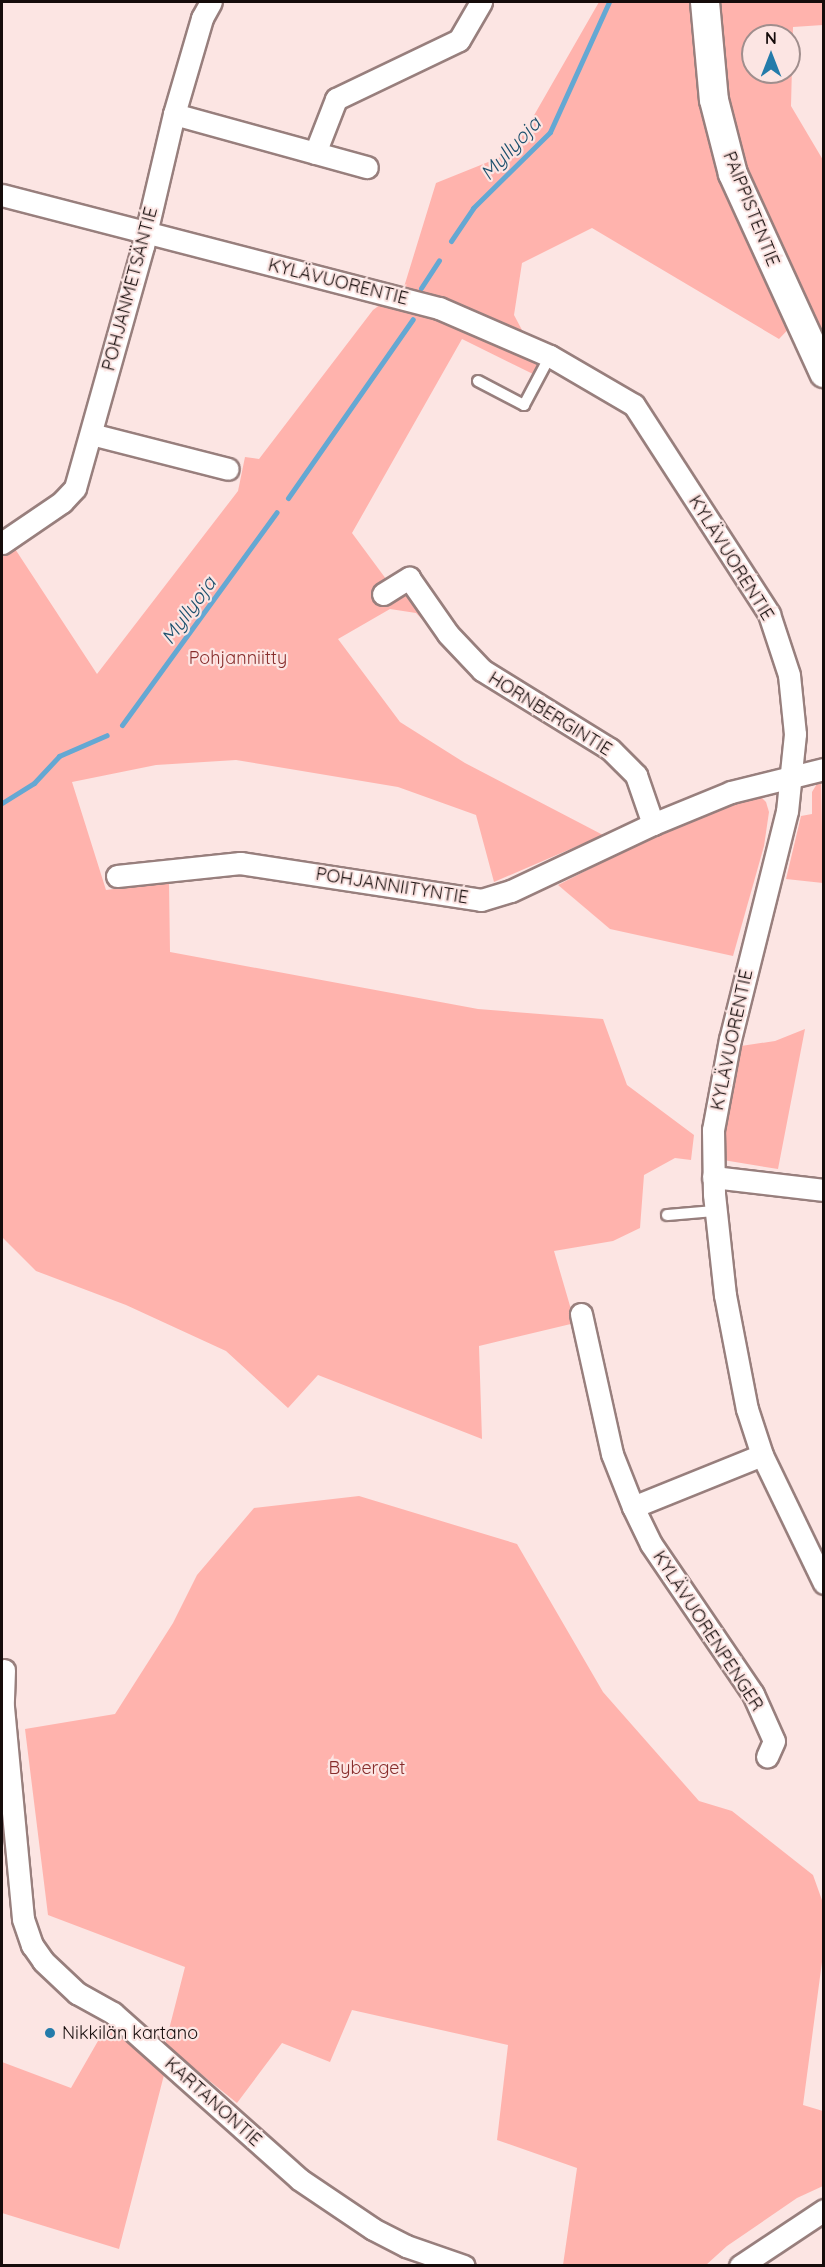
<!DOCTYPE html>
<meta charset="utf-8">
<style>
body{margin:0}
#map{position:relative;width:825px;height:2267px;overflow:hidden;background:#fce5e3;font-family:Quicksand,sans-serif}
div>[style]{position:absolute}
.green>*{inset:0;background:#ffb3ad}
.stream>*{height:5px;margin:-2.5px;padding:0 2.5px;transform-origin:2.5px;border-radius:2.5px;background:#64a8d3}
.roads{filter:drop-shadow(2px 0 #987f7d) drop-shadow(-2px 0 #987f7d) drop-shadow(0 2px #987f7d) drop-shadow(0 -2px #987f7d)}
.lane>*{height:10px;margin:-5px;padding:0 5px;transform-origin:5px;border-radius:5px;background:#fff}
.street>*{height:21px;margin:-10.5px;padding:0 10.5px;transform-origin:10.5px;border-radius:10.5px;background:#fff}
.secondary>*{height:28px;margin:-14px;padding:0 14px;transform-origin:14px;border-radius:14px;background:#fff}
.dots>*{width:16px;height:16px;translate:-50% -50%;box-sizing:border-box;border:3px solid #fce5e3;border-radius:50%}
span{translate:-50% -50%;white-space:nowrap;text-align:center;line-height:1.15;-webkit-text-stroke:4.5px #fce5e3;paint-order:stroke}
.street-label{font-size:18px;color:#150c0b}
.park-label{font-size:18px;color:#872d2c}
.poi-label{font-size:18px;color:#150c0b}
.left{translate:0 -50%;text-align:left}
.water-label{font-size:20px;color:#1b506d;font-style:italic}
.frame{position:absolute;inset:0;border:3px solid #150c0b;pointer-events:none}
.north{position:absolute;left:741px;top:24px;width:60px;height:60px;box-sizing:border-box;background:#fce5e3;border:2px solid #a08e8d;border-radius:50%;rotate:0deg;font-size:16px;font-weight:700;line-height:24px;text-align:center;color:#150c0b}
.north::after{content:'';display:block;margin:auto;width:21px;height:27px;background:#247baa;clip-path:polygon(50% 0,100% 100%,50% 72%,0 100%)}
</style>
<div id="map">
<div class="green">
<div style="clip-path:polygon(evenodd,599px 2px,823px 2px,823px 25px,793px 27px,791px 106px,823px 160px,823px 369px,797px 320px,779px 339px,592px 228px,522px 263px,514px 315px,531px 347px,550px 356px,533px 374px,462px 339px,352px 533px,389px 583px,428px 583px,429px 626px,416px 613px,390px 609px,338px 639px,400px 722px,465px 763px,603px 835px,494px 882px,476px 815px,398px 787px,236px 760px,156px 765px,72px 782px,106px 890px,169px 882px,170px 952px,478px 1009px,603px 1019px,627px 1085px,694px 1135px,691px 1160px,675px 1158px,644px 1175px,640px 1228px,613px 1241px,554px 1251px,575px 1323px,479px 1346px,482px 1439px,318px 1375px,288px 1408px,226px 1351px,126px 1305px,36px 1271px,2px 1237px,2px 529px,97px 674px,238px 491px,245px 457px,259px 459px,373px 310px,404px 287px,436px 183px,513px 152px,599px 2px,753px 36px,789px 36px,789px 72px,753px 72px,753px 36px)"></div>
<div style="clip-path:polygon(821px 777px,823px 883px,786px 879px,801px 816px,812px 814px,812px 792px)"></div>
<div style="clip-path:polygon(759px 795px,766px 802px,769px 812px,764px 846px,733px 956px,610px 929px,558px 885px,732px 796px)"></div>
<div style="clip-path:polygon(805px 1029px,778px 1169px,723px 1160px,722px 1131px,741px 1046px,775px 1041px)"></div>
<div style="clip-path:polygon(359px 1496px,517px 1544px,603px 1692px,699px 1801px,732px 1811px,813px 1875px,823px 1903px,824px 1947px,803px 2105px,823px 2111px,823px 2186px,797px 2198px,727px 2246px,706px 2265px,563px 2265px,577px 2168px,497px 2140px,508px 2045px,352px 2010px,330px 2062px,282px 2043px,237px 2103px,165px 2045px,185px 1967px,48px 1915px,25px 1729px,115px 1714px,173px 1623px,197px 1575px,254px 1508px)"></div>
<div style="clip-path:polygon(110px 2020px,164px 2075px,119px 2249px,2px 2213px,2px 2062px,71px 2088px)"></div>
</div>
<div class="stream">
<div style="left:451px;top:241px;width:40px;rotate:-56deg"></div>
<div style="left:473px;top:208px;width:108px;rotate:-44.6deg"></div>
<div style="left:550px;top:132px;width:143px;rotate:-65.6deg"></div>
<div style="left:421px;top:288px;width:33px;rotate:-57deg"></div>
<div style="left:288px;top:498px;width:218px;rotate:-55.1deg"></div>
<div style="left:122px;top:725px;width:263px;rotate:-54deg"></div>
<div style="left:2px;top:803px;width:38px;rotate:-32deg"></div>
<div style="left:34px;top:783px;width:37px;rotate:-47deg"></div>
<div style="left:59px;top:756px;width:52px;rotate:-23.6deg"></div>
</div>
<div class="roads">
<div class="lane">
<div style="left:478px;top:381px;width:52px;rotate:27.6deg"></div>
<div style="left:524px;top:405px;width:55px;rotate:-62deg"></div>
<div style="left:667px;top:1215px;width:48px;rotate:-4.8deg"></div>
</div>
<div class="street">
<div style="left:174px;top:114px;width:200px;rotate:15.4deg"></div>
<div style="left:315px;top:153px;width:58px;rotate:-68.7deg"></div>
<div style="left:336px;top:99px;width:136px;rotate:-25.6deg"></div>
<div style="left:459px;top:40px;width:44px;rotate:-59.9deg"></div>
<div style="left:2px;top:195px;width:451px;rotate:14.5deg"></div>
<div style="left:439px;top:308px;width:121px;rotate:23.4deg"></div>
<div style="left:550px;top:356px;width:97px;rotate:30.3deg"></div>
<div style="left:634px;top:405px;width:249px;rotate:57.1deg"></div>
<div style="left:769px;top:614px;width:64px;rotate:71.8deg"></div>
<div style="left:789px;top:675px;width:59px;rotate:84.2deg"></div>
<div style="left:795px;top:734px;width:77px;rotate:95.9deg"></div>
<div style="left:787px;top:811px;width:235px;rotate:104deg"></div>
<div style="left:730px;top:1039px;width:93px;rotate:100.6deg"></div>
<div style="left:713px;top:1130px;width:64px;rotate:89.1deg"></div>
<div style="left:714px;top:1194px;width:102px;rotate:83.8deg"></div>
<div style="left:725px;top:1295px;width:116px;rotate:79.1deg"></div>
<div style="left:747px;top:1409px;width:48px;rotate:71.9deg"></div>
<div style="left:762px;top:1455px;width:142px;rotate:64.2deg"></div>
<div style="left:91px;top:434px;width:141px;rotate:14.3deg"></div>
<div style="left:2px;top:543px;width:73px;rotate:-34.3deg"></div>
<div style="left:62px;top:502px;width:19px;rotate:-47deg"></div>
<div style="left:75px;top:488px;width:251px;rotate:-74.3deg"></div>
<div style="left:143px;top:246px;width:136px;rotate:-76.8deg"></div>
<div style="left:174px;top:114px;width:100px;rotate:-73.7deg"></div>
<div style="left:202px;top:18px;width:18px;rotate:-61deg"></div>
<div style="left:383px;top:594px;width:31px;rotate:-32deg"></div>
<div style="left:409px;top:578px;width:68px;rotate:55.1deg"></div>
<div style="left:448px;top:634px;width:50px;rotate:46.6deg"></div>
<div style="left:482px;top:670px;width:150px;rotate:31.7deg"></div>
<div style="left:610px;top:749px;width:37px;rotate:45deg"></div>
<div style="left:636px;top:775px;width:52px;rotate:70.9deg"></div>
<div style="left:117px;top:876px;width:124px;rotate:-6deg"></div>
<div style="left:240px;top:863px;width:244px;rotate:8.7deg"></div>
<div style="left:481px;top:900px;width:31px;rotate:-17deg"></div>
<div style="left:511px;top:891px;width:157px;rotate:-25.3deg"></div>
<div style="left:653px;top:824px;width:84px;rotate:-22.3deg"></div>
<div style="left:731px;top:792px;width:96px;rotate:-13.9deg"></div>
<div style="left:713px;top:1177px;width:112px;rotate:6.7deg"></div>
<div style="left:581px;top:1314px;width:143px;rotate:77.5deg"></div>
<div style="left:612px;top:1454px;width:57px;rotate:68.4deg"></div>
<div style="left:633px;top:1507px;width:41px;rotate:64.1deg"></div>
<div style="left:651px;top:1544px;width:181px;rotate:55.8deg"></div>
<div style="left:753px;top:1694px;width:51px;rotate:65.9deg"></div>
<div style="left:774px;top:1741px;width:17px;rotate:114deg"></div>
<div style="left:633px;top:1507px;width:139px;rotate:-22deg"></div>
<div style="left:4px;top:1670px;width:37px;rotate:92deg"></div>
<div style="left:3px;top:1707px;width:213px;rotate:84.6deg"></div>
<div style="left:23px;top:1919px;width:28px;rotate:71deg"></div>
<div style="left:32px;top:1945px;width:19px;rotate:55deg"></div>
<div style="left:43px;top:1961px;width:47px;rotate:43.3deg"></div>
<div style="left:77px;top:1993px;width:41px;rotate:29.1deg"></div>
<div style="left:113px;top:2013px;width:249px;rotate:41.7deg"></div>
<div style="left:299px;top:2179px;width:89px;rotate:34deg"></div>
<div style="left:373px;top:2229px;width:37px;rotate:27deg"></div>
<div style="left:406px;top:2246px;width:61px;rotate:19deg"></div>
<div style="left:740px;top:2266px;width:101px;rotate:-33.7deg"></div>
</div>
<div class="secondary">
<div style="left:705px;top:2px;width:98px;rotate:84.8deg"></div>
<div style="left:714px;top:100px;width:76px;rotate:75.6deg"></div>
<div style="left:733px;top:174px;width:219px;rotate:65.4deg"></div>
</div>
</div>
<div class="dots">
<div style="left:50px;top:2033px;background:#247baa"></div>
</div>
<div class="street-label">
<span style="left:751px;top:209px;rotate:68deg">PAIPPISTENTIE</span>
<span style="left:338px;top:282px;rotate:14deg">KYLÄVUORENTIE</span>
<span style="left:130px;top:289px;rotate:-75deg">POHJANMETSÄNTIE</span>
<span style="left:731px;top:558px;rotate:58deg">KYLÄVUORENTIE</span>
<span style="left:550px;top:714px;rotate:32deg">HORNBERGINTIE</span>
<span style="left:392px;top:886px;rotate:9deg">POHJANNIITYNTIE</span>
<span style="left:732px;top:1040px;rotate:-78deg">KYLÄVUORENTIE</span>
<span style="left:708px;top:1631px;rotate:57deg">KYLÄVUORENPENGER</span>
<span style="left:213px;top:2102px;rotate:42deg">KARTANONTIE</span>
</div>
<div class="park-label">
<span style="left:238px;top:658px">Pohjanniitty</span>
<span style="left:367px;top:1768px">Byberget</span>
</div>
<div class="poi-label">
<span class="left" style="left:62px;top:2033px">Nikkilän kartano</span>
</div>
<div class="water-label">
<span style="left:510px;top:148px;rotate:-47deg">Myllyoja</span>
<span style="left:188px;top:610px;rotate:-54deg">Myllyoja</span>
</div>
<div class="frame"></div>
<div class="north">N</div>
</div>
